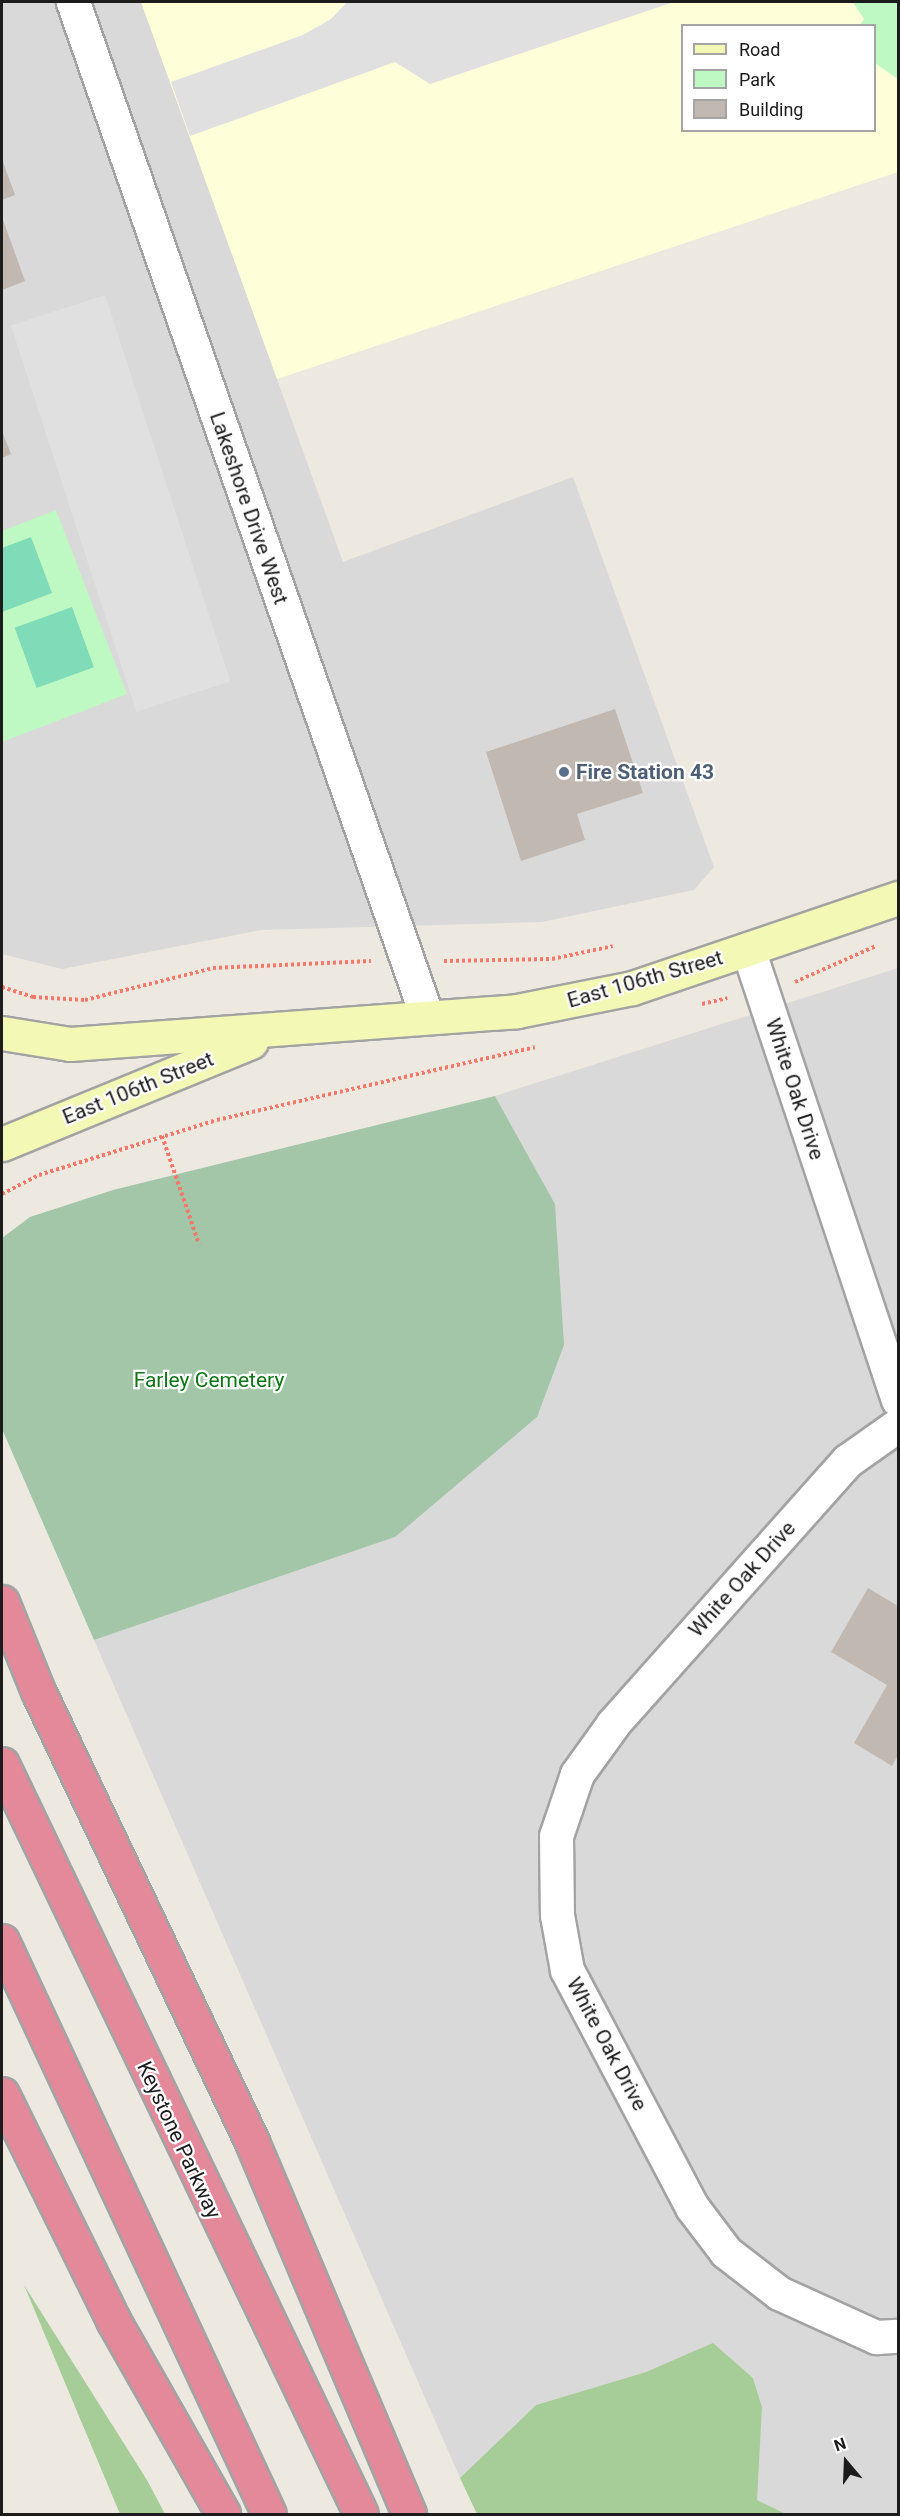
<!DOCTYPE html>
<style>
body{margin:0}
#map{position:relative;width:900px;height:2516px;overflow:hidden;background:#ede9e1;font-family:Roboto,sans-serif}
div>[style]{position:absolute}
.residential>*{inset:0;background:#dad9d9}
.education>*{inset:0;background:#fefed9}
.forest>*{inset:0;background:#a6cc97}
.cemetery>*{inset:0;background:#a3c5a8}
.park>*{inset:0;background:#bef8c2}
.pitch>*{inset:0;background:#80dbb8;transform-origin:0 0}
.parking>*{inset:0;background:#e0e0e0;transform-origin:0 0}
.building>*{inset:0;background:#c1b9b1}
.path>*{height:4px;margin-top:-2px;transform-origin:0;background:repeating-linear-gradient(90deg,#f67869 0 3px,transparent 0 6px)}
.roads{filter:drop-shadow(2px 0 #a3a3a3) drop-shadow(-2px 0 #a3a3a3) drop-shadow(0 2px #a3a3a3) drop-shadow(0 -2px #a3a3a3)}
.street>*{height:33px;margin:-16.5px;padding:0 16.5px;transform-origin:16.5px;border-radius:16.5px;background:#fff}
.secondary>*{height:33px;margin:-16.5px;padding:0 16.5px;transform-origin:16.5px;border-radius:16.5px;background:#f4f8b5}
.highway>*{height:33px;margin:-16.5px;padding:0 16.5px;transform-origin:16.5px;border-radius:16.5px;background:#e4899a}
.dots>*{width:16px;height:16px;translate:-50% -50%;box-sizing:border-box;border:3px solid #fff;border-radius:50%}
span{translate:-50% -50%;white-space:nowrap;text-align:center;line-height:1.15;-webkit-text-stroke:4.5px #fff;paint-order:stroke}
.street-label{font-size:21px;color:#1c1c1c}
.service-label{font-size:21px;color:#4e5e75;font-weight:700}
.left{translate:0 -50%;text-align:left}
.park-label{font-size:21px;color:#0d7616}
.frame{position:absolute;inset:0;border:3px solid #1c1c1c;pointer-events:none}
.legend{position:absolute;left:681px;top:24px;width:195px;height:108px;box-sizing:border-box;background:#fff;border:2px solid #a4a4a4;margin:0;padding:8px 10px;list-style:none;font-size:18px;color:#1c1c1c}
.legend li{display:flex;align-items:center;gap:12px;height:30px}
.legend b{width:30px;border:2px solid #a4a4a4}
.north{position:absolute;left:816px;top:2432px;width:60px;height:60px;-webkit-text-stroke:4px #fff;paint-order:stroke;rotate:341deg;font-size:16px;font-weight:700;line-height:24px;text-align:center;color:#1c1c1c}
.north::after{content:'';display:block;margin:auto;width:21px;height:27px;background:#1c1c1c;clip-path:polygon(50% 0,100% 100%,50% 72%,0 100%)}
</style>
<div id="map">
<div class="residential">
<div style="clip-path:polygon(2px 2px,141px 2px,343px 562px,573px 477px,714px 867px,694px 890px,542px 922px,261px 930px,62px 969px,2px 954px)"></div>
<div style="clip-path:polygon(898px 968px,898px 2514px,786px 2514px,756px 2500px,762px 2407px,753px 2378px,713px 2344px,646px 2372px,536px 2405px,460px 2478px,94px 1640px,395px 1537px,555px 1204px,495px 1096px)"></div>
</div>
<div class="education">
<div style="clip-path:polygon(evenodd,141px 2px,898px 2px,898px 172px,277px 379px,141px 2px,682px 26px,874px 26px,874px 130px,682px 130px,682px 26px)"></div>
</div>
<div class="forest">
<div style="clip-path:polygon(24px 2285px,147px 2480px,165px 2514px,120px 2514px)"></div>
<div style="clip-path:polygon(713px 2343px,753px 2378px,762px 2407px,757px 2500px,786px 2514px,477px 2514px,460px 2478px,536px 2405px,646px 2372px)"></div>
</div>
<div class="cemetery">
<div style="clip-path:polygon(495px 1096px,555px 1204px,564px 1345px,537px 1417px,395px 1537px,94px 1640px,2px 1429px,2px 1238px,30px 1217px,113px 1190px)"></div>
</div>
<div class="park">
<div style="clip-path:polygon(853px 2px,898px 2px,898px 79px,875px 63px,874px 26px,860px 25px,864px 19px)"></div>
<div style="clip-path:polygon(56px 510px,127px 694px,2px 742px,2px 531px)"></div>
</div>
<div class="pitch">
<div style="clip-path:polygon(31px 537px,52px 593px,2px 612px,2px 548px)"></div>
<div style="left:72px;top:607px;width:64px;height:61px;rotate:70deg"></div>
</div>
<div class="parking">
<div style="clip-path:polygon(347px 2px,674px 2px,430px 84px,395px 62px,190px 136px,171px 82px,303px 35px,331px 19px)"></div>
<div style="left:105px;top:295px;width:406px;height:99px;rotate:72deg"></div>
</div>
<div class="building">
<div style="clip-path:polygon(2px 159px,15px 195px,2px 200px)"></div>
<div style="clip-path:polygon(2px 217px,25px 281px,2px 290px)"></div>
<div style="clip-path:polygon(2px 431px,11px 454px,2px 458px)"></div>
<div style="clip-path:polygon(615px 709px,643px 793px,577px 814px,585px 840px,521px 861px,486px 752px)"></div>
<div style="clip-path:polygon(868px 1588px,898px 1606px,898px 1755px,892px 1766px,854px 1743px,887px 1685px,831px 1652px)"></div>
</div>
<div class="path">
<div style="left:444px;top:961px;width:108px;rotate:-1.1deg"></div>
<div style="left:552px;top:959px;width:62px;rotate:-12deg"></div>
<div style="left:795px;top:982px;width:89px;rotate:-24deg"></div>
<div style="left:2px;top:987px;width:33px;rotate:18deg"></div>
<div style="left:33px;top:997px;width:52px;rotate:3.3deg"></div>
<div style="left:85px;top:1000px;width:132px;rotate:-14deg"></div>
<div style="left:213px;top:968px;width:158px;rotate:-2.5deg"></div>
<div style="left:702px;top:1004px;width:26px;rotate:-13deg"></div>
<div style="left:162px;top:1136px;width:114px;rotate:71.1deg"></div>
<div style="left:2px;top:1194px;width:42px;rotate:-27.2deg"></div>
<div style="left:39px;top:1175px;width:186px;rotate:-17.2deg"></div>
<div style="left:217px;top:1120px;width:326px;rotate:-12.9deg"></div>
</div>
<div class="roads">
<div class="street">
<div style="left:73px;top:2px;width:1072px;rotate:70.77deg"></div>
<div style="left:748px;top:949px;width:475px;rotate:71.6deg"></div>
<div style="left:898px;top:1425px;width:62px;rotate:144.8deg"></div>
<div style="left:847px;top:1461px;width:352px;rotate:131.7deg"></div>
<div style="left:613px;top:1724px;width:62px;rotate:125.8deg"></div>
<div style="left:577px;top:1774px;width:65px;rotate:108.7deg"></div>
<div style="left:556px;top:1836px;width:79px;rotate:89.3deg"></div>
<div style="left:557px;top:1915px;width:56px;rotate:79.7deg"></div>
<div style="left:567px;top:1970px;width:268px;rotate:62.2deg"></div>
<div style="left:692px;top:2207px;width:56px;rotate:52.9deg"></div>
<div style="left:726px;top:2252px;width:67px;rotate:37.7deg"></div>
<div style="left:779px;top:2293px;width:107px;rotate:24.4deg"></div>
<div style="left:876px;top:2337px;width:22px;rotate:-3deg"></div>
</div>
<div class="secondary">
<div style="left:2px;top:1033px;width:69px;rotate:9.2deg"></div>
<div style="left:70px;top:1044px;width:448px;rotate:-4.2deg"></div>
<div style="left:517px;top:1011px;width:117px;rotate:-11.3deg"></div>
<div style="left:632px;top:988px;width:281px;rotate:-18.7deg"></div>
<div style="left:2px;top:1144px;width:269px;rotate:-22.3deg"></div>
</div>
<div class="highway">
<div style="left:2px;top:1602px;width:96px;rotate:68deg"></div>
<div style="left:38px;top:1691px;width:499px;rotate:64.6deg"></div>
<div style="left:252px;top:2142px;width:404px;rotate:67.1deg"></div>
<div style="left:2px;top:1764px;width:831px;rotate:64.42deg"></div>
<div style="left:2px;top:1941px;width:632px;rotate:65.02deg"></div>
<div style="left:2px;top:2094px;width:252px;rotate:63.8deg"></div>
<div style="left:113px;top:2320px;width:223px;rotate:60.4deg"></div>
</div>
</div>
<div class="dots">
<div style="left:564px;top:772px;background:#5c6f8a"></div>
</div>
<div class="street-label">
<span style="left:249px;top:508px;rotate:71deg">Lakeshore Drive West</span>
<span style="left:645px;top:979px;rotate:-16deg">East 106th Street</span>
<span style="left:138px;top:1088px;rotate:-22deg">East 106th Street</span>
<span style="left:795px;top:1089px;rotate:72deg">White Oak Drive</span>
<span style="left:742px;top:1579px;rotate:-48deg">White Oak Drive</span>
<span style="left:607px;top:2044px;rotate:62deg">White Oak Drive</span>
<span style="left:179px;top:2140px;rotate:65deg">Keystone Parkway</span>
</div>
<div class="service-label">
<span class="left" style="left:576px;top:772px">Fire Station 43</span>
</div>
<div class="park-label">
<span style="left:209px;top:1380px">Farley Cemetery</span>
</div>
<div class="frame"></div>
<ul class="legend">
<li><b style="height:8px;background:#f4f8b5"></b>Road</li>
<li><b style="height:16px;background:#bef8c2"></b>Park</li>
<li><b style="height:16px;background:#c1b9b1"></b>Building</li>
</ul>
<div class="north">N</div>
</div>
